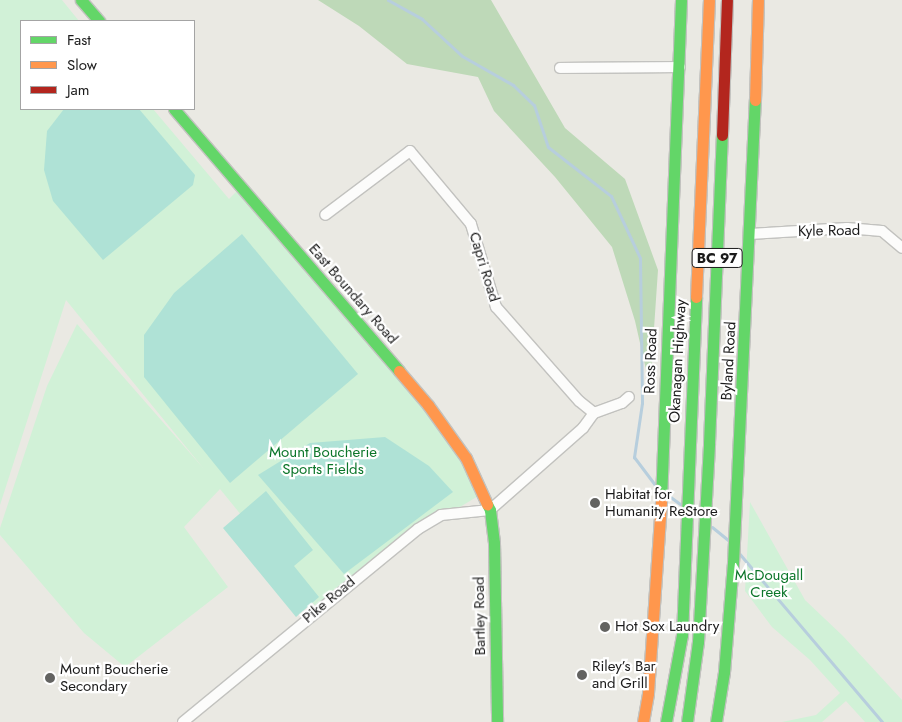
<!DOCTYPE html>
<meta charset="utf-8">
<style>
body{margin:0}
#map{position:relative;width:902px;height:722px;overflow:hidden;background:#eae9e3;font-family:Jost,sans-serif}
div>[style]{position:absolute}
.forest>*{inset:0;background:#bed9b8}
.park>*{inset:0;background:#d1f1d7}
.pitch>*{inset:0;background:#afe2d6}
.stream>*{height:3px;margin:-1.5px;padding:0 1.5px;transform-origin:1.5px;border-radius:1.5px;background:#b7cedd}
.roads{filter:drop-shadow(1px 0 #c2c2bf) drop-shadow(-1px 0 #c2c2bf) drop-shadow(0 1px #c2c2bf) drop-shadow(0 -1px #c2c2bf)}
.street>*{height:10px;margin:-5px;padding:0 5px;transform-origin:5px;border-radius:5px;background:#fcfcfb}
.fast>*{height:11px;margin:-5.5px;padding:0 5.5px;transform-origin:5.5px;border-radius:5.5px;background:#63d668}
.slow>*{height:11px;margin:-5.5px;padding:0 5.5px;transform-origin:5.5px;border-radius:5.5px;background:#ff974d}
.jam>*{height:11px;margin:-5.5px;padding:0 5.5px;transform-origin:5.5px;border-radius:5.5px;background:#b3261e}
.dots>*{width:14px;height:14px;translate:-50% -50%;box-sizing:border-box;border:2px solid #fff;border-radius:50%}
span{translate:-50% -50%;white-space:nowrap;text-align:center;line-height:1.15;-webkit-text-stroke:4.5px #fff;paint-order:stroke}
.shield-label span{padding:1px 4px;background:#fff;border:1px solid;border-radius:4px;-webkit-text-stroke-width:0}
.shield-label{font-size:14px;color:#1b1b1b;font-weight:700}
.street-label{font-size:15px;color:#1b1b1b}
.park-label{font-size:15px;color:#0c762a}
.poi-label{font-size:15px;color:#1b1b1b}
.left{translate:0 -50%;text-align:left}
.legend{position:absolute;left:20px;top:20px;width:175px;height:90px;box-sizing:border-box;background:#fff;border:1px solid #a4a4a4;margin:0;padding:6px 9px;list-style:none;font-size:15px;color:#1b1b1b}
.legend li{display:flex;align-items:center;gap:10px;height:25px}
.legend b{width:25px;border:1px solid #a4a4a4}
</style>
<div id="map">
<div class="forest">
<div style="clip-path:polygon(318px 0,491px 0,565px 128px,625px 179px,658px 270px,650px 387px,635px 321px,612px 247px,555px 177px,494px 111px,478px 77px,407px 64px,359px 26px)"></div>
</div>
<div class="park">
<div style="clip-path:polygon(0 0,62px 0,79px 21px,21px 21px,21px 109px,153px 109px,229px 199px,246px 182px,431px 402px,480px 495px,369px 561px,316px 607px,220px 489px,184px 527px,228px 587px,125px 667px,84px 633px,0 535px,0 528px,47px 386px,77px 324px,204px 469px,66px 300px,0 505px)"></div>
<div style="clip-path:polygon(750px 502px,805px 600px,843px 636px,902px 700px,902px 722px,865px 722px,846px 701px,822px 722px,782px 722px,816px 715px,840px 693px,810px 660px,772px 627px,745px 591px)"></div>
</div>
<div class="pitch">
<div style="clip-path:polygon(64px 109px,139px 109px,195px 175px,193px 185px,103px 260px,53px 201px,44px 170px,47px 131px)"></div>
<div style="clip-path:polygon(242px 234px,358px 374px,230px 483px,144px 377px,144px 335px,174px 293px)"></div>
<div style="clip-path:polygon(385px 437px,429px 466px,453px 492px,344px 574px,258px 475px,310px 443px)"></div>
<div style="clip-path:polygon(266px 491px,313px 550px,294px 566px,319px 597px,296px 617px,223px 528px)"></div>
</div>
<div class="stream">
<div style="left:388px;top:0;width:39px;rotate:29deg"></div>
<div style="left:422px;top:19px;width:54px;rotate:42.8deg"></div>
<div style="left:462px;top:56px;width:59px;rotate:29.6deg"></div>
<div style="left:513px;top:85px;width:29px;rotate:44deg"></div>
<div style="left:534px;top:105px;width:44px;rotate:71.6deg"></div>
<div style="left:548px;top:147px;width:80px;rotate:37.9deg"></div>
<div style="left:611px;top:196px;width:68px;rotate:64.9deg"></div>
<div style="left:640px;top:258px;width:145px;rotate:89.2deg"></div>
<div style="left:642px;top:403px;width:55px;rotate:98.4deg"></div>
<div style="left:634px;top:457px;width:36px;rotate:53deg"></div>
<div style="left:665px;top:493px;width:19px;rotate:36deg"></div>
<div style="left:712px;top:527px;width:21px;rotate:39deg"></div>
<div style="left:738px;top:552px;width:223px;rotate:49.7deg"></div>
</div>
<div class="roads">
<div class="street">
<div style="left:560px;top:68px;width:120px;rotate:-0.5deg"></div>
<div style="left:750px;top:234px;width:97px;rotate:-3.5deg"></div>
<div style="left:847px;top:228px;width:35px;rotate:5deg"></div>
<div style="left:882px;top:231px;width:26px;rotate:40deg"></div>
<div style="left:594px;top:413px;width:30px;rotate:-20deg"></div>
<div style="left:622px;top:403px;width:9px;rotate:-41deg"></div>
<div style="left:183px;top:722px;width:304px;rotate:-39.4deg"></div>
<div style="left:418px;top:529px;width:27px;rotate:-31deg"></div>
<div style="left:441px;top:515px;width:49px;rotate:-5.8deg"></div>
<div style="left:490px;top:510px;width:124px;rotate:-41.4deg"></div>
<div style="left:583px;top:428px;width:19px;rotate:-54deg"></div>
<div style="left:594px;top:413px;width:19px;rotate:-141deg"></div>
<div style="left:579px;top:401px;width:125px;rotate:-131.4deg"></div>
<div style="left:496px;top:307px;width:87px;rotate:-106.8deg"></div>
<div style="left:471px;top:224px;width:95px;rotate:-129.9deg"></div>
<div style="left:410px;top:151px;width:106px;rotate:143deg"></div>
</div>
<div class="fast">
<div style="left:81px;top:0;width:28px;rotate:49deg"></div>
<div style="left:174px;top:109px;width:345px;rotate:49.3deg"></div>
<div style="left:661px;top:500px;width:500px;rotate:-87.71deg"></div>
<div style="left:487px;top:504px;width:7px;rotate:63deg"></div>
<div style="left:490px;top:510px;width:33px;rotate:83deg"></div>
<div style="left:494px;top:543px;width:179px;rotate:89deg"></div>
<div style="left:666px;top:722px;width:88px;rotate:-79.6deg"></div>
<div style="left:682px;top:635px;width:338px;rotate:-87.6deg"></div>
<div style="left:687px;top:722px;width:81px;rotate:-82.2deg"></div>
<div style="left:698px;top:642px;width:199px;rotate:-86.8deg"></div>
<div style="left:709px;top:443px;width:308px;rotate:-87.6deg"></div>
<div style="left:716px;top:722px;width:51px;rotate:-80.9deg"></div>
<div style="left:724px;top:672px;width:109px;rotate:-85.3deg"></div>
<div style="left:733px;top:563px;width:464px;rotate:-87.3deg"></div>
</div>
<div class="slow">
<div style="left:755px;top:100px;width:100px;rotate:-88.3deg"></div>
<div style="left:696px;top:297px;width:297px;rotate:-87.5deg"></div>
<div style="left:399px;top:371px;width:45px;rotate:49.5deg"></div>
<div style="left:428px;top:405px;width:65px;rotate:54.4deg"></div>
<div style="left:466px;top:458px;width:51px;rotate:65.5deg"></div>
<div style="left:643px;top:722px;width:29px;rotate:-80deg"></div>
<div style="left:648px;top:693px;width:193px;rotate:-86.1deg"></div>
</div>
<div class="jam">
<div style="left:722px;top:135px;width:135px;rotate:-87.9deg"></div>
</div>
</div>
<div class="dots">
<div style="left:595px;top:503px;background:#636361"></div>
<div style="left:605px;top:627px;background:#636361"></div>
<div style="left:582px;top:675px;background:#636361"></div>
<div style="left:50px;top:678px;background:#636361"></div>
</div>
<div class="shield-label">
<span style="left:717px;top:258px">BC 97</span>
</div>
<div class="street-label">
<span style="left:829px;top:231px;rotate:-1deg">Kyle Road</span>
<span style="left:484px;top:267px;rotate:73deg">Capri Road</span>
<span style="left:353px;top:294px;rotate:49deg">East Boundary Road</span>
<span style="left:651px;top:361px;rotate:-88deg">Ross Road</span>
<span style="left:678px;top:361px;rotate:-87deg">Okanagan Highway</span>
<span style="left:729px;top:361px;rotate:-87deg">Byland Road</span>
<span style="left:329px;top:600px;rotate:-40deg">Pike Road</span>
<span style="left:480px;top:616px;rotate:-91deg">Bartley Road</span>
</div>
<div class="park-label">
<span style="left:323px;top:461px">Mount Boucherie<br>Sports Fields</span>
<span style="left:769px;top:584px">McDougall<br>Creek</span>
</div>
<div class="poi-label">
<span class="left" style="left:605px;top:503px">Habitat for<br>Humanity ReStore</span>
<span class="left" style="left:615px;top:627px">Hot Sox Laundry</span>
<span class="left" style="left:592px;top:675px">Riley’s Bar<br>and Grill</span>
<span class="left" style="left:60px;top:678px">Mount Boucherie<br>Secondary</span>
</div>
<ul class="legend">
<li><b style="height:6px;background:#63d668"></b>Fast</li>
<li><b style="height:6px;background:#ff974d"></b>Slow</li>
<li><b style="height:6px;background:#b3261e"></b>Jam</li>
</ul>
</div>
